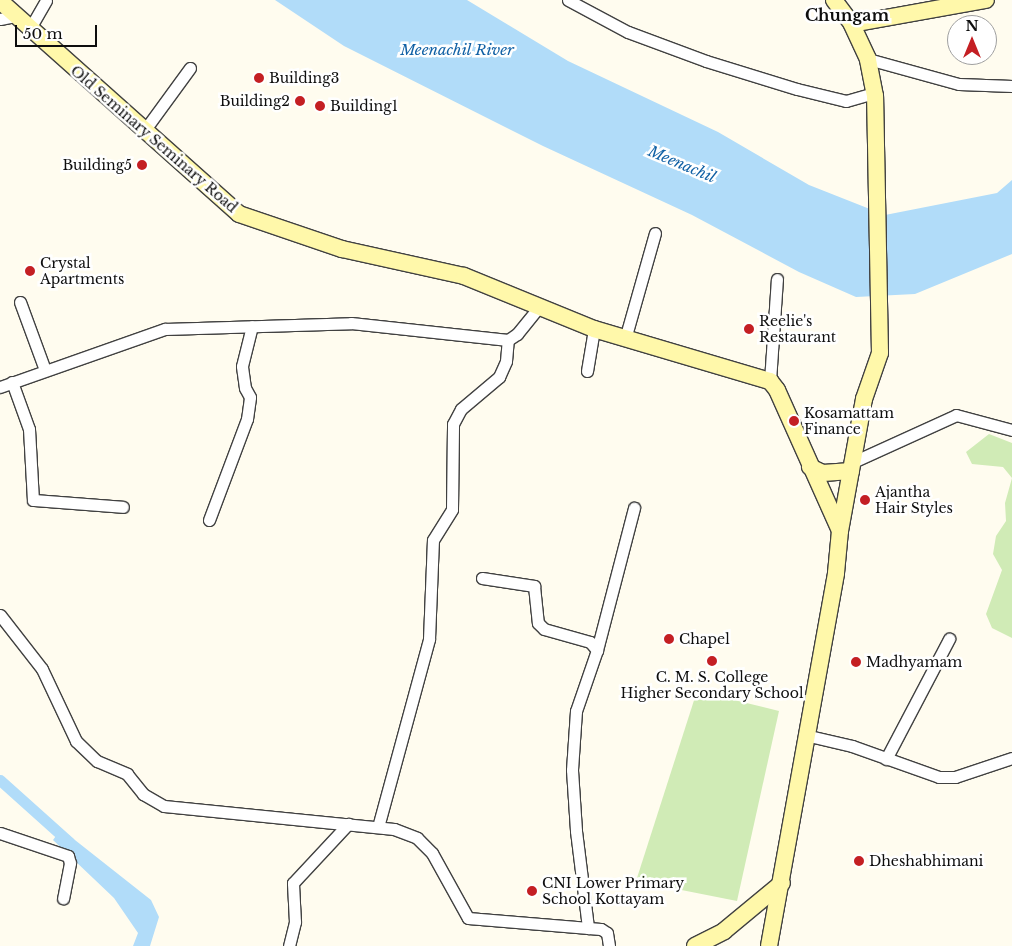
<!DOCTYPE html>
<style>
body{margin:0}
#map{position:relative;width:1012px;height:946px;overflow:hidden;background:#fffcef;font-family:"Libre Baskerville",serif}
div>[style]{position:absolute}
.green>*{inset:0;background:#d0ebb6}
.water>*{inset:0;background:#b1dcf9}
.canal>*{height:11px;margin:-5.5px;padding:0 5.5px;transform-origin:5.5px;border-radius:5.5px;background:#b1dcf9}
.roads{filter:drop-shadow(1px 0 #414141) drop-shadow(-1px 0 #414141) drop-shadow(0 1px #414141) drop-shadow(0 -1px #414141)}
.street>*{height:11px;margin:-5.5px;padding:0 5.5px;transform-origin:5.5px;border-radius:5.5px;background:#fff}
.secondary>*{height:16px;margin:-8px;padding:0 8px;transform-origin:8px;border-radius:8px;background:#fff8aa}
.dots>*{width:14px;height:14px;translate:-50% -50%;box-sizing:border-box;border:2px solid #fff;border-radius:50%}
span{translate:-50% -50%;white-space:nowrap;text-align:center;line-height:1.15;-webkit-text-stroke:5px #fff;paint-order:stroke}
.poi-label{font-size:14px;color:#0e0e0e}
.left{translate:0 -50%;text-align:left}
.right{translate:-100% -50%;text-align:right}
.street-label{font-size:14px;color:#0e0e0e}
.water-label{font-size:15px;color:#1161a5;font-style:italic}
.quarter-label{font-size:16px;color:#0e0e0e;font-weight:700}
.north{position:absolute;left:947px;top:15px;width:50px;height:50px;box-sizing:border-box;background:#fff;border:1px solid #9f9f9f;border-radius:50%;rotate:0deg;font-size:14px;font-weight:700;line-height:20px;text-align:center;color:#0e0e0e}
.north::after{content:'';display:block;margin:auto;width:18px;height:22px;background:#c41f23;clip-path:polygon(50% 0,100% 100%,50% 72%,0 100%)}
.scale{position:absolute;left:15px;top:25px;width:82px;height:22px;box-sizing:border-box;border:2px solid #0e0e0e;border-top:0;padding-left:6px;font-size:15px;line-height:18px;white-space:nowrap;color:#0e0e0e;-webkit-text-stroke:4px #fff;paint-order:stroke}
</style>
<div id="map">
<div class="green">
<div style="clip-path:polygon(989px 434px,1012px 443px,1012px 638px,992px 628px,986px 614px,1002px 570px,993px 554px,996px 536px,1006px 521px,1005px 503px,1012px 478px,1003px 467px,972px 464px,966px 452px)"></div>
<div style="clip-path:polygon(697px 691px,779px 711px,737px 901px,636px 881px)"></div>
</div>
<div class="water">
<div style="clip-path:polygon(275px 0,467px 0,568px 61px,718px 132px,809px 185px,885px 215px,997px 193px,1012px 180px,1012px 254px,915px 294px,856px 297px,799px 272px,692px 215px,543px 146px,344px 46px)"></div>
<div style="clip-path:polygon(61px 829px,151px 900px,159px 917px,150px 946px,133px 946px,138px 933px,114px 898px,53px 840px)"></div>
</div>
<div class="canal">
<div style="left:0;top:780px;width:93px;rotate:41.9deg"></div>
</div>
<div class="roads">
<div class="street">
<div style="left:568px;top:0;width:68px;rotate:28.1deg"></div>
<div style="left:628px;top:32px;width:83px;rotate:20.4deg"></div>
<div style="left:706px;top:61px;width:95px;rotate:17.1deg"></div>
<div style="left:797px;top:89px;width:50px;rotate:13.8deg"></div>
<div style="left:846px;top:101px;width:29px;rotate:-16deg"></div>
<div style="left:0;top:19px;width:15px;rotate:-11deg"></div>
<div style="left:29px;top:30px;width:34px;rotate:-60deg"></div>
<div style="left:868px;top:59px;width:94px;rotate:15.4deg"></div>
<div style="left:959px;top:84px;width:53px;rotate:2.2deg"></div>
<div style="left:144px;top:131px;width:78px;rotate:-53.9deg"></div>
<div style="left:20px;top:302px;width:72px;rotate:69.8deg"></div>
<div style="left:625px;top:339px;width:110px;rotate:-74.2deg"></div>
<div style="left:587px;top:371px;width:43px;rotate:-80.5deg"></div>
<div style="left:770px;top:381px;width:102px;rotate:-86.1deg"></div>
<div style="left:12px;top:382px;width:50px;rotate:70.1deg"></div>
<div style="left:29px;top:429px;width:71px;rotate:86.8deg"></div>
<div style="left:33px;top:500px;width:90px;rotate:4.4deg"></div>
<div style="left:0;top:387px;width:175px;rotate:-19.4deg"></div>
<div style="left:165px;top:329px;width:186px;rotate:-1.8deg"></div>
<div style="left:351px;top:323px;width:158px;rotate:6.2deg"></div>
<div style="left:508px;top:340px;width:11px;rotate:-34deg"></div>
<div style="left:517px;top:334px;width:33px;rotate:-51deg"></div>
<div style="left:853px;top:462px;width:113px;rotate:-24.5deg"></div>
<div style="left:956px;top:415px;width:58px;rotate:15deg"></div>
<div style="left:209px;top:520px;width:108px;rotate:-69.4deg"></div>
<div style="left:247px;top:419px;width:22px;rotate:-82deg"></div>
<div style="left:250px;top:397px;width:10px;rotate:-119deg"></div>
<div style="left:245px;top:388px;width:22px;rotate:-98deg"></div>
<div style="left:242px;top:366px;width:41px;rotate:-76deg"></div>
<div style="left:482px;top:578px;width:53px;rotate:8.7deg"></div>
<div style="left:534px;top:586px;width:37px;rotate:84deg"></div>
<div style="left:538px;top:623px;width:8px;rotate:45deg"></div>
<div style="left:544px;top:629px;width:48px;rotate:15.8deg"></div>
<div style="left:590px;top:642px;width:11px;rotate:49deg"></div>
<div style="left:597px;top:650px;width:65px;rotate:109deg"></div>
<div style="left:576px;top:711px;width:59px;rotate:93.9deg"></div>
<div style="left:572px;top:770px;width:61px;rotate:86.2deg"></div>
<div style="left:576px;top:831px;width:98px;rotate:82.9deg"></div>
<div style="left:0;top:615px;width:68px;rotate:52.1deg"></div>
<div style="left:42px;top:669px;width:80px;rotate:64.7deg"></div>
<div style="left:76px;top:741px;width:29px;rotate:44deg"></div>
<div style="left:97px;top:761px;width:33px;rotate:23deg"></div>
<div style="left:127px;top:774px;width:26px;rotate:51deg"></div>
<div style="left:143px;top:794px;width:24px;rotate:30deg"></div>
<div style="left:164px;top:806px;width:231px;rotate:5.7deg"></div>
<div style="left:394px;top:829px;width:25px;rotate:21deg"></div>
<div style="left:417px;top:838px;width:21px;rotate:45deg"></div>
<div style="left:432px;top:853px;width:74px;rotate:61deg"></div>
<div style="left:468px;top:918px;width:133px;rotate:4.7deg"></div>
<div style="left:601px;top:929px;width:7px;rotate:34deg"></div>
<div style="left:607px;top:933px;width:13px;rotate:81deg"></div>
<div style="left:597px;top:650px;width:147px;rotate:-75.4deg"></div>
<div style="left:805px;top:735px;width:48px;rotate:13.2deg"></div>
<div style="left:852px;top:746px;width:92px;rotate:19.6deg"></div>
<div style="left:939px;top:777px;width:16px"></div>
<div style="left:955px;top:777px;width:60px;rotate:-18.4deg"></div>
<div style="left:886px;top:759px;width:136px;rotate:-62.3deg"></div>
<div style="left:378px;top:827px;width:195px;rotate:-74.8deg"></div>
<div style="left:429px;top:639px;width:99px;rotate:-87.7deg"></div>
<div style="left:433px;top:540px;width:36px;rotate:-58deg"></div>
<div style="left:452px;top:509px;width:85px;rotate:-89.3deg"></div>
<div style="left:453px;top:424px;width:17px;rotate:-62deg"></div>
<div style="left:461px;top:409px;width:50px;rotate:-40.1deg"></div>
<div style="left:499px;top:377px;width:17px;rotate:-66deg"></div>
<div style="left:506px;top:361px;width:21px;rotate:-85deg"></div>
<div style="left:0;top:833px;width:72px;rotate:18.7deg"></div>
<div style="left:68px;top:856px;width:7px;rotate:74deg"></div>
<div style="left:70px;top:863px;width:36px;rotate:101deg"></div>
<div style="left:289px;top:946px;width:25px;rotate:-76deg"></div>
<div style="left:295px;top:922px;width:39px;rotate:-93deg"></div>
<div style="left:293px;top:883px;width:81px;rotate:-47deg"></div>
</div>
<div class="secondary">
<div style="left:0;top:1px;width:320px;rotate:41.7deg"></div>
<div style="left:239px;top:214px;width:109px;rotate:18.8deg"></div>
<div style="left:342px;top:249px;width:125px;rotate:12.5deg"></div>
<div style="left:464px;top:276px;width:140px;rotate:22.2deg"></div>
<div style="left:594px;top:329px;width:184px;rotate:16.5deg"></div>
<div style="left:770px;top:381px;width:11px;rotate:52deg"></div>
<div style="left:777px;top:390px;width:154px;rotate:65.9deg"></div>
<div style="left:852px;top:24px;width:136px;rotate:-10.2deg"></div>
<div style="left:810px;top:467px;width:14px;rotate:25deg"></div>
<div style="left:823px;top:473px;width:28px;rotate:-4deg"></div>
<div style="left:695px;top:946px;width:33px;rotate:-27deg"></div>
<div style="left:724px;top:931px;width:75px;rotate:-39.6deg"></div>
<div style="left:769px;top:946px;width:379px;rotate:-79.8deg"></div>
<div style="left:836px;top:573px;width:42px;rotate:-84.6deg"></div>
<div style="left:840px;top:531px;width:134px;rotate:-79.7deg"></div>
<div style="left:864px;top:399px;width:49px;rotate:-70.8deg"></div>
<div style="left:880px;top:353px;width:257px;rotate:-91.1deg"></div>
<div style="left:875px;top:96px;width:38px;rotate:-101deg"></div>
<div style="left:868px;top:59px;width:38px;rotate:-115deg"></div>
<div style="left:852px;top:24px;width:30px;rotate:-127deg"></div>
</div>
</div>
<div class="dots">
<div style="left:259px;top:78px;background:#c41f23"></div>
<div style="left:300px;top:101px;background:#c41f23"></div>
<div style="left:320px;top:106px;background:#c41f23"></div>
<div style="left:142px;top:165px;background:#c41f23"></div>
<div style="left:30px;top:271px;background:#c41f23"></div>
<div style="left:749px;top:329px;background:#c41f23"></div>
<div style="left:794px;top:421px;background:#c41f23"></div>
<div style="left:865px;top:500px;background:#c41f23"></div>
<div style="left:669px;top:639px;background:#c41f23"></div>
<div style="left:712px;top:661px;background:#c41f23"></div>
<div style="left:856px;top:662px;background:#c41f23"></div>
<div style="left:859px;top:861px;background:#c41f23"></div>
<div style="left:532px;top:891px;background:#c41f23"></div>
</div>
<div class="poi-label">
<span class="left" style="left:269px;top:78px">Building3</span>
<span class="right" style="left:290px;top:101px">Building2</span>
<span class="left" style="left:330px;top:106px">Building1</span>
<span class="right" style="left:132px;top:165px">Building5</span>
<span class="left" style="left:40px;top:271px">Crystal<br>Apartments</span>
<span class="left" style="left:759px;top:329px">Reelie's<br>Restaurant</span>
<span class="left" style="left:804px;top:421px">Kosamattam<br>Finance</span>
<span class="left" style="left:875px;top:500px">Ajantha<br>Hair Styles</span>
<span class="left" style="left:679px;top:639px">Chapel</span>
<span class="left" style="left:866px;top:662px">Madhyamam</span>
<span style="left:712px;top:685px">C. M. S. College<br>Higher Secondary School</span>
<span class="left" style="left:869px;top:861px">Dheshabhimani</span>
<span class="left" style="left:542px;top:891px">CNI Lower Primary<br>School Kottayam</span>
</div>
<div class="street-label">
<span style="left:154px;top:139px;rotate:41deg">Old Seminary Seminary Road</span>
</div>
<div class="water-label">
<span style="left:457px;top:50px">Meenachil River</span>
<span style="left:682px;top:164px;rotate:23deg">Meenachil</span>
</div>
<div class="quarter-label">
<span style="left:847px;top:15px">Chungam</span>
</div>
<div class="north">N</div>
<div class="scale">50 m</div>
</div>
